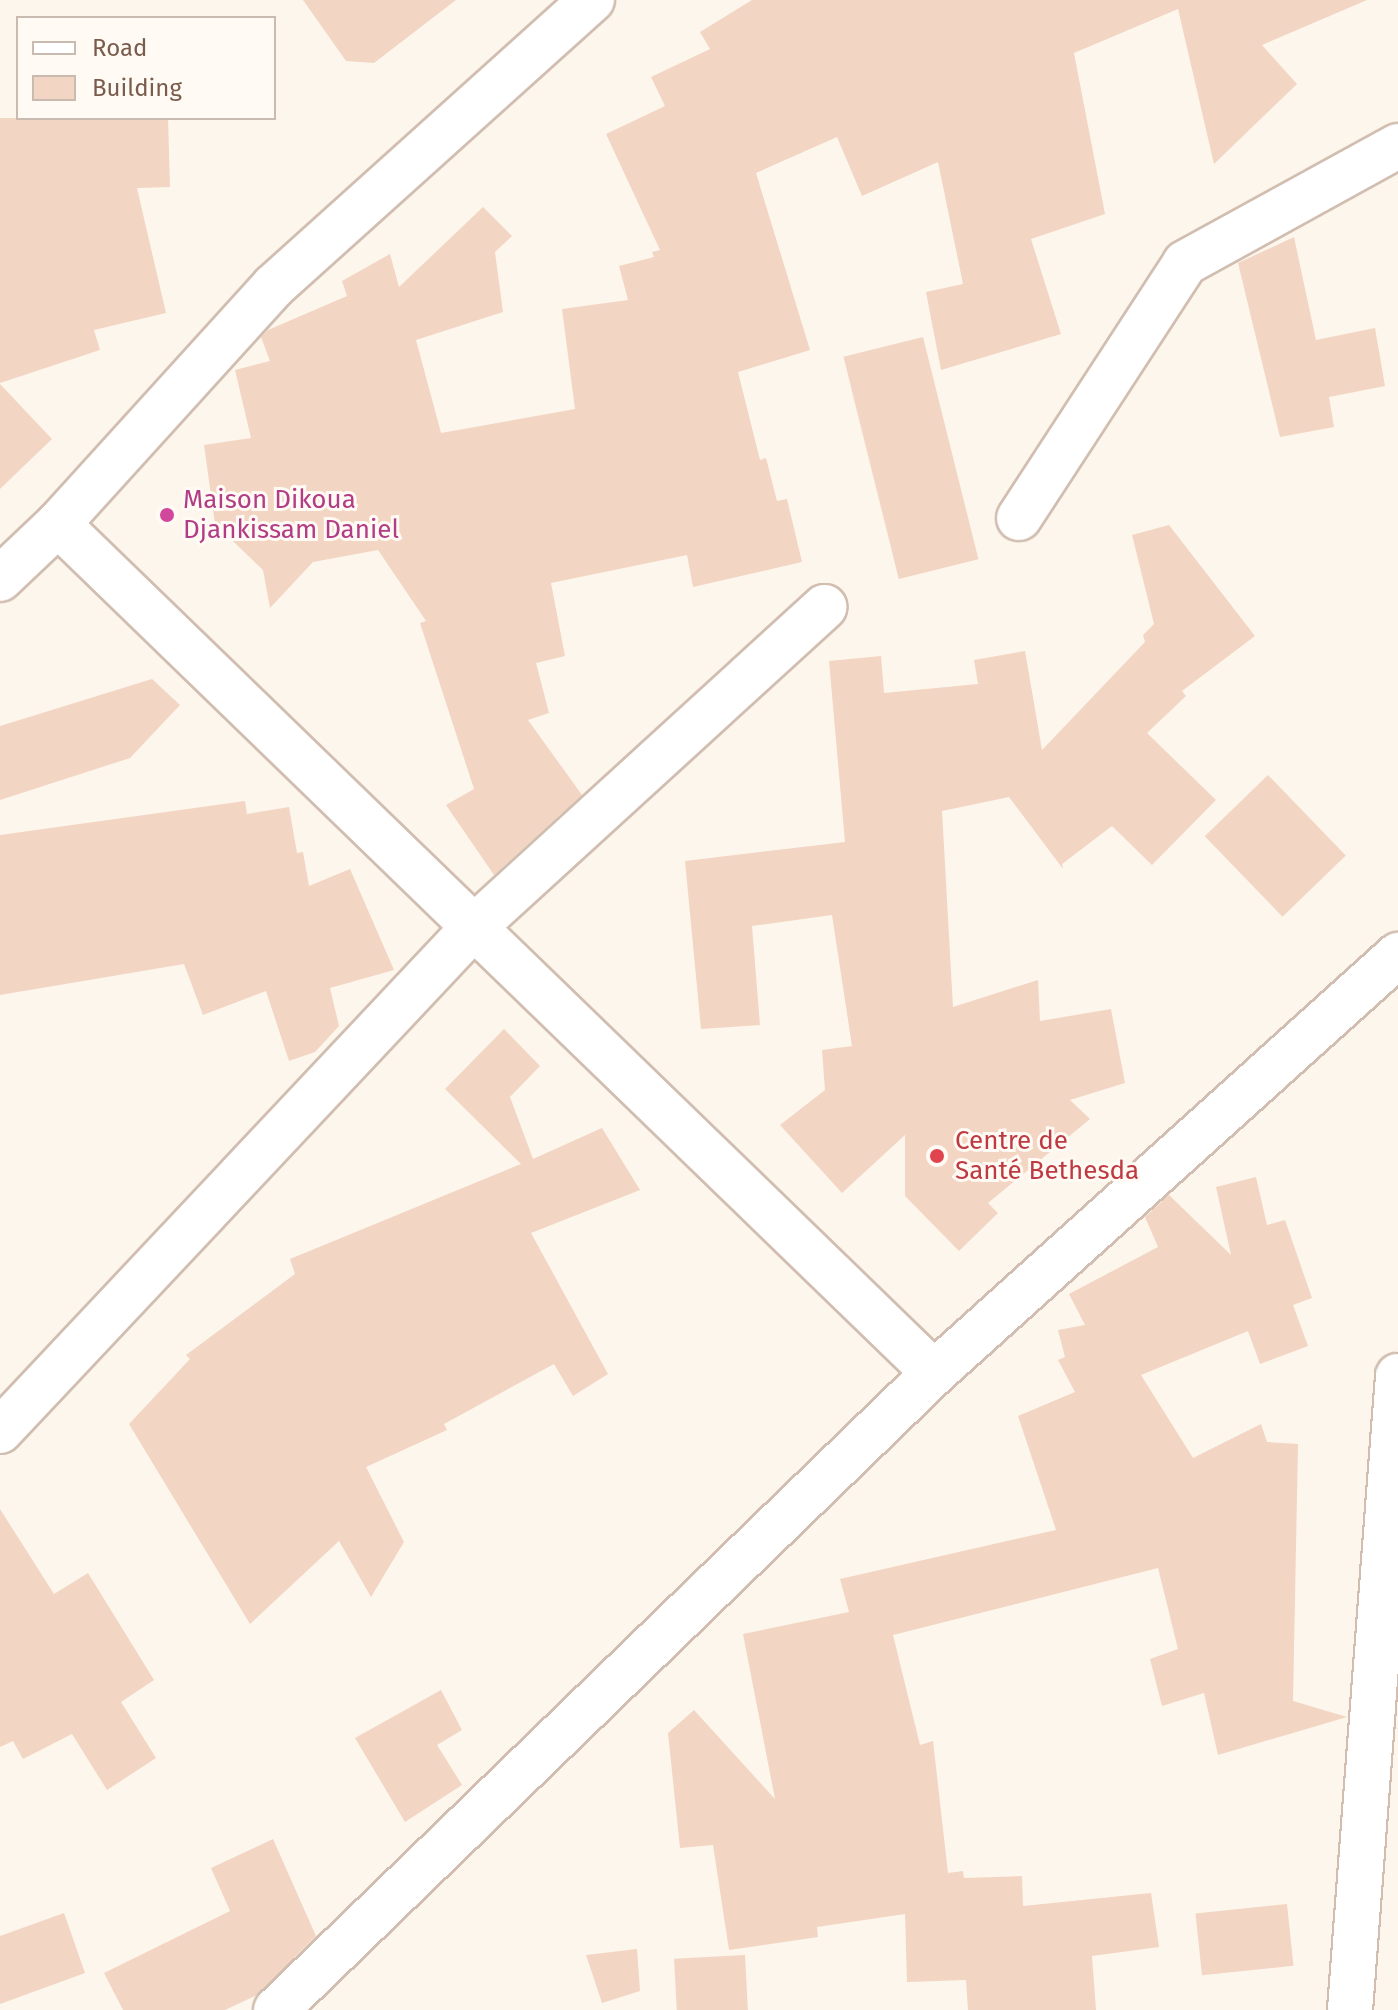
<!DOCTYPE html>
<meta charset="utf-8">
<style>
body{margin:0}
#map{position:relative;width:1398px;height:2010px;overflow:hidden;background:#fdf6ec;font-family:"Fira Sans",sans-serif}
div>[style]{position:absolute}
.building>*{inset:0;background:#f3d5c3;transform-origin:0 0}
.roads{filter:drop-shadow(2px 0 #d1beb0) drop-shadow(-2px 0 #d1beb0) drop-shadow(0 2px #d1beb0) drop-shadow(0 -2px #d1beb0)}
.minor>*{height:44px;margin:-22px;padding:0 22px;transform-origin:22px;border-radius:22px;background:#fff}
.dots>*{width:22px;height:22px;translate:-50% -50%;box-sizing:border-box;border:4px solid #fffaf3;border-radius:50%}
span{translate:-50% -50%;white-space:nowrap;text-align:center;line-height:1.15;-webkit-text-stroke:6px #fffaf3;paint-order:stroke}
.hotel-label{font-size:26px;color:#b23c85}
.left{translate:0 -50%;text-align:left}
.health-label{font-size:26px;color:#be3a42}
.legend{position:absolute;left:16px;top:16px;width:260px;height:104px;box-sizing:border-box;background:#fffaf3;border:2px solid #cabbb1;margin:0;padding:10px 14px;list-style:none;font-size:24px;color:#7a5c4d}
.legend li{display:flex;align-items:center;gap:16px;height:40px}
.legend b{width:40px;border:2px solid #cabbb1}
</style>
<div id="map">
<div class="building">
<div style="clip-path:polygon(303px 0,456px 0,374px 63px,346px 61px)"></div>
<div style="clip-path:polygon(752px 0,1367px 0,1262px 45px,1297px 84px,1214px 164px,1178px 9px,1074px 53px,1105px 214px,1031px 239px,1061px 334px,941px 370px,926px 292px,963px 284px,938px 162px,862px 196px,837px 137px,756px 173px,810px 350px,738px 372px,760px 460px,766px 458px,777px 501px,787px 499px,802px 562px,693px 587px,687px 555px,551px 583px,565px 656px,536px 663px,549px 713px,528px 720px,582px 795px,494px 875px,446px 805px,474px 789px,420px 623px,426px 621px,378px 550px,313px 562px,270px 608px,263px 570px,215px 524px,204px 445px,251px 438px,235px 370px,270px 361px,261px 337px,268px 330px,347px 296px,342px 281px,390px 254px,399px 287px,483px 207px,512px 236px,495px 252px,503px 312px,416px 340px,441px 433px,575px 409px,562px 309px,628px 300px,619px 266px,654px 257px,652px 252px,660px 250px,606px 134px,665px 106px,651px 77px,710px 49px,700px 32px)"></div>
<div style="clip-path:polygon(0 118px,168px 118px,170px 187px,137px 188px,166px 313px,94px 330px,100px 350px,0 383px)"></div>
<div style="clip-path:polygon(1294px 237px,1316px 340px,1375px 328px,1385px 386px,1329px 397px,1334px 427px,1280px 437px,1238px 263px)"></div>
<div style="left:923px;top:337px;width:229px;height:82px;rotate:76deg"></div>
<div style="clip-path:polygon(0 384px,52px 439px,0 489px)"></div>
<div style="clip-path:polygon(1169px 525px,1255px 636px,1182px 691px,1186px 696px,1147px 733px,1216px 800px,1152px 865px,1112px 826px,1062px 864px,1063px 869px,1009px 797px,942px 811px,953px 1007px,1038px 980px,1040px 1021px,1111px 1009px,1125px 1083px,1070px 1100px,1090px 1119px,988px 1203px,998px 1213px,959px 1251px,905px 1196px,905px 1135px,842px 1193px,780px 1125px,825px 1090px,822px 1050px,852px 1046px,832px 915px,752px 926px,760px 1025px,701px 1029px,685px 861px,845px 842px,829px 661px,881px 656px,884px 693px,978px 684px,974px 660px,1025px 651px,1042px 750px,1145px 642px,1143px 635px,1154px 624px,1132px 535px)"></div>
<div style="clip-path:polygon(152px 679px,180px 705px,130px 758px,0 800px,0 726px)"></div>
<div style="left:1268px;top:775px;width:112px;height:88px;rotate:46deg"></div>
<div style="clip-path:polygon(245px 801px,247px 814px,289px 807px,297px 853px,303px 852px,309px 886px,350px 869px,394px 970px,330px 988px,339px 1026px,315px 1052px,289px 1061px,266px 991px,203px 1015px,184px 964px,0 995px,0 835px)"></div>
<div style="clip-path:polygon(504px 1029px,540px 1066px,510px 1097px,533px 1159px,602px 1128px,640px 1190px,531px 1233px,608px 1374px,573px 1396px,554px 1364px,444px 1424px,447px 1430px,366px 1467px,404px 1542px,371px 1597px,339px 1541px,250px 1624px,129px 1424px,190px 1359px,186px 1355px,295px 1274px,290px 1259px,521px 1164px,445px 1089px)"></div>
<div style="clip-path:polygon(1256px 1177px,1267px 1225px,1285px 1220px,1312px 1298px,1293px 1305px,1308px 1346px,1260px 1364px,1248px 1331px,1141px 1375px,1193px 1458px,1261px 1424px,1267px 1442px,1298px 1444px,1293px 1701px,1347px 1717px,1218px 1755px,1204px 1693px,1162px 1706px,1150px 1659px,1178px 1649px,1158px 1568px,893px 1635px,920px 1745px,933px 1741px,948px 1873px,963px 1871px,964px 1878px,1022px 1876px,1023px 1906px,1151px 1893px,1159px 1947px,1092px 1956px,1096px 2010px,968px 2010px,966px 1980px,907px 1982px,905px 1914px,817px 1927px,818px 1937px,729px 1950px,713px 1845px,680px 1848px,668px 1733px,694px 1710px,775px 1799px,743px 1634px,849px 1612px,840px 1579px,1056px 1530px,1018px 1416px,1075px 1392px,1058px 1360px,1065px 1357px,1058px 1330px,1085px 1325px,1069px 1294px,1158px 1247px,1145px 1217px,1169px 1195px,1231px 1255px,1216px 1187px)"></div>
<div style="clip-path:polygon(0 1509px,54px 1594px,88px 1573px,154px 1680px,121px 1702px,156px 1758px,107px 1790px,72px 1734px,23px 1759px,13px 1741px,0 1747px)"></div>
<div style="clip-path:polygon(441px 1690px,462px 1730px,437px 1745px,462px 1785px,405px 1822px,355px 1738px)"></div>
<div style="clip-path:polygon(273px 1839px,316px 1936px,257px 1995px,225px 2010px,123px 2010px,104px 1973px,230px 1911px,211px 1868px)"></div>
<div style="left:1287px;top:1904px;width:62px;height:92px;rotate:84deg"></div>
<div style="clip-path:polygon(64px 1913px,85px 1973px,0 2004px,0 1936px)"></div>
<div style="clip-path:polygon(637px 1949px,640px 1991px,602px 2003px,586px 1955px)"></div>
<div style="left:745px;top:1955px;width:55px;height:71px;rotate:87deg"></div>
</div>
<div class="roads">
<div class="minor">
<div style="left:1019px;top:518px;width:304px;rotate:-56.9deg"></div>
<div style="left:1185px;top:263px;width:243px;rotate:-28.8deg"></div>
<div style="left:58px;top:524px;width:1220px;rotate:44.1deg"></div>
<div style="left:0;top:579px;width:80px;rotate:-43.5deg"></div>
<div style="left:58px;top:524px;width:321px;rotate:-47.8deg"></div>
<div style="left:274px;top:286px;width:428px;rotate:-42deg"></div>
<div style="left:0;top:1431px;width:690px;rotate:-46.76deg"></div>
<div style="left:473px;top:928px;width:476px;rotate:-42.4deg"></div>
<div style="left:276px;top:2010px;width:916px;rotate:-44.07deg"></div>
<div style="left:934px;top:1373px;width:625px;rotate:-42.01deg"></div>
<div style="left:1350px;top:2010px;width:636px;rotate:-85.67deg"></div>
</div>
</div>
<div class="dots">
<div style="left:167px;top:515px;background:#d1479c"></div>
<div style="left:937px;top:1156px;background:#e0444e"></div>
</div>
<div class="hotel-label">
<span class="left" style="left:183px;top:515px">Maison Dikoua<br>Djankissam Daniel</span>
</div>
<div class="health-label">
<span class="left" style="left:955px;top:1156px">Centre de<br>Santé Bethesda</span>
</div>
<ul class="legend">
<li><b style="height:10px;background:#fff"></b>Road</li>
<li><b style="height:22px;background:#f3d5c3"></b>Building</li>
</ul>
</div>
